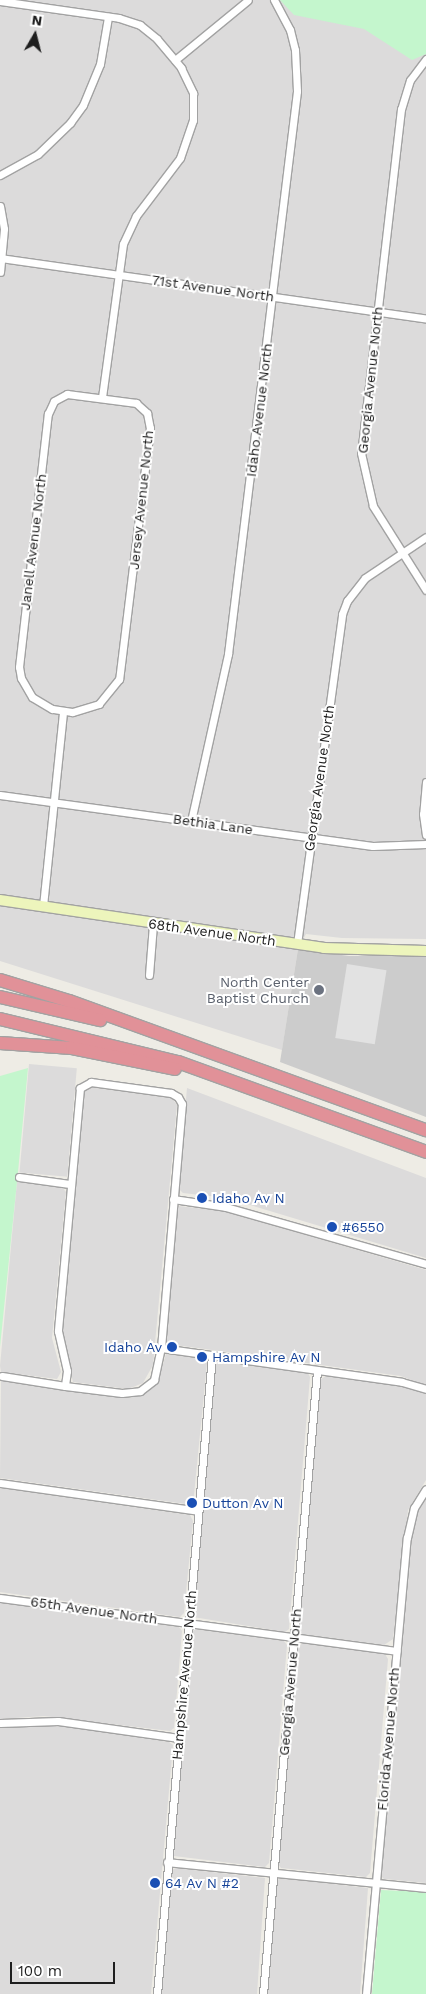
<!DOCTYPE html>
<style>
body{margin:0}
#map{position:relative;width:426px;height:1994px;overflow:hidden;background:#eeece5;font-family:"Work Sans",sans-serif}
div>[style]{position:absolute}
.residential>*{inset:0;background:#dcdbdb;transform-origin:0 0}
.religious>*{inset:0;background:#ccc}
.park>*{inset:0;background:#c4f6cd}
.parking>*{inset:0;background:#e2e2e2;transform-origin:0 0}
.roads{filter:drop-shadow(1px 0 #a2a2a2) drop-shadow(-1px 0 #a2a2a2) drop-shadow(0 1px #a2a2a2) drop-shadow(0 -1px #a2a2a2)}
.street>*{height:7px;margin:-3.5px;padding:0 3.5px;transform-origin:3.5px;border-radius:3.5px;background:#fff}
.secondary>*{height:10px;margin:-5px;padding:0 5px;transform-origin:5px;border-radius:5px;background:#edf5bc}
.highway>*{height:12px;margin:-6px;padding:0 6px;transform-origin:6px;border-radius:6px;background:#e19198}
.dots>*{width:14px;height:14px;translate:-50% -50%;box-sizing:border-box;border:2px solid #fff;border-radius:50%}
span{translate:-50% -50%;white-space:nowrap;text-align:center;line-height:1.15;-webkit-text-stroke:4px #fff;paint-order:stroke}
.street-label{font-size:14px;color:#1e1e1e}
.worship-label{font-size:14px;color:#5b616d}
.right{translate:-100% -50%;text-align:right}
.transit-label{font-size:14px;color:#164399}
.left{translate:0 -50%;text-align:left}
.north{position:absolute;left:10px;top:10px;width:50px;height:50px;-webkit-text-stroke:4px #fff;paint-order:stroke;rotate:8deg;font-size:14px;font-weight:700;line-height:20px;text-align:center;color:#1e1e1e}
.north::after{content:'';display:block;margin:auto;width:18px;height:22px;background:#1e1e1e;clip-path:polygon(50% 0,100% 100%,50% 72%,0 100%)}
.scale{position:absolute;left:10px;top:1962px;width:105px;height:22px;box-sizing:border-box;border:2px solid #1e1e1e;border-top:0;padding-left:6px;font-size:15px;line-height:18px;white-space:nowrap;color:#1e1e1e;-webkit-text-stroke:4px #fff;paint-order:stroke}
</style>
<div id="map">
<div class="residential">
<div style="clip-path:polygon(0 0,426px 0,426px 939px,342px 938px,306px 934px,298px 949px,282px 1050px,0 961px)"></div>
<div style="left:29px;top:1064px;width:48px;height:109px;rotate:5deg"></div>
<div style="clip-path:polygon(89px 1087px,172px 1098px,177px 1105px,153px 1365px,143px 1383px,128px 1389px,73px 1382px,64px 1347px,62px 1331px,84px 1092px)"></div>
<div style="clip-path:polygon(187px 1088px,426px 1178px,426px 1258px,227px 1198px,183px 1193px,178px 1188px)"></div>
<div style="clip-path:polygon(17px 1181px,62px 1187px,66px 1192px,52px 1338px,61px 1372px,57px 1379px,1px 1372px,0 1366px)"></div>
<div style="clip-path:polygon(178px 1206px,224px 1211px,426px 1270px,426px 1386px,401px 1376px,168px 1344px,165px 1339px)"></div>
<div style="clip-path:polygon(166px 1354px,204px 1359px,207px 1363px,193px 1505px,0 1478px,1px 1380px,128px 1398px,141px 1395px,158px 1381px)"></div>
<div style="clip-path:polygon(220px 1362px,308px 1373px,310px 1377px,289px 1629px,285px 1632px,193px 1617px,215px 1364px)"></div>
<div style="clip-path:polygon(326px 1376px,409px 1387px,426px 1394px,426px 1480px,408px 1510px,393px 1639px,384px 1645px,302px 1634px,298px 1629px,321px 1379px)"></div>
<div style="clip-path:polygon(0 1488px,190px 1515px,193px 1521px,184px 1613px,180px 1617px,0 1592px)"></div>
<div style="clip-path:polygon(426px 1497px,426px 1883px,384px 1879px,379px 1874px,412px 1532px,415px 1517px)"></div>
<div style="clip-path:polygon(0 1602px,179px 1627px,182px 1631px,174px 1728px,170px 1731px,44px 1716px,0 1719px)"></div>
<div style="clip-path:polygon(195px 1629px,284px 1641px,287px 1645px,269px 1863px,265px 1867px,174px 1856px,192px 1632px)"></div>
<div style="clip-path:polygon(303px 1643px,385px 1654px,388px 1659px,370px 1873px,366px 1877px,281px 1868px,278px 1864px,297px 1647px)"></div>
<div style="clip-path:polygon(64px 1726px,169px 1742px,173px 1745px,151px 1994px,0 1994px,0 1727px)"></div>
<div style="clip-path:polygon(176px 1868px,265px 1878px,257px 1994px,162px 1994px,172px 1870px)"></div>
<div style="clip-path:polygon(282px 1878px,368px 1888px,360px 1994px,267px 1994px,277px 1880px)"></div>
</div>
<div class="religious">
<div style="clip-path:polygon(298px 949px,349px 956px,426px 955px,426px 1117px,280px 1062px)"></div>
</div>
<div class="park">
<div style="clip-path:polygon(280px 0,426px 0,426px 54px,412px 60px,364px 29px,294px 15px)"></div>
<div style="clip-path:polygon(28px 1068px,18px 1172px,0 1347px,0 1076px)"></div>
<div style="clip-path:polygon(381px 1890px,426px 1892px,426px 1994px,372px 1994px)"></div>
</div>
<div class="parking">
<div style="left:347px;top:964px;width:40px;height:75px;rotate:9deg"></div>
</div>
<div class="roads">
<div class="street">
<div style="left:0;top:1px;width:120px;rotate:8.1deg"></div>
<div style="left:119px;top:18px;width:22px;rotate:18deg"></div>
<div style="left:140px;top:25px;width:22px;rotate:39deg"></div>
<div style="left:157px;top:39px;width:38px;rotate:50deg"></div>
<div style="left:181px;top:68px;width:28px;rotate:64deg"></div>
<div style="left:193px;top:93px;width:27px;rotate:90deg"></div>
<div style="left:193px;top:120px;width:40px;rotate:108.9deg"></div>
<div style="left:180px;top:158px;width:73px;rotate:127.2deg"></div>
<div style="left:136px;top:216px;width:31px;rotate:115deg"></div>
<div style="left:123px;top:244px;width:154px;rotate:97.8deg"></div>
<div style="left:426px;top:59px;width:26px;rotate:127deg"></div>
<div style="left:410px;top:80px;width:30px;rotate:107deg"></div>
<div style="left:401px;top:109px;width:346px;rotate:96.6deg"></div>
<div style="left:361px;top:453px;width:54px;rotate:77.2deg"></div>
<div style="left:373px;top:506px;width:99px;rotate:57.8deg"></div>
<div style="left:175px;top:60px;width:94px;rotate:-39.4deg"></div>
<div style="left:0;top:175px;width:43px;rotate:-28.9deg"></div>
<div style="left:38px;top:154px;width:45px;rotate:-44.1deg"></div>
<div style="left:70px;top:123px;width:22px;rotate:-54deg"></div>
<div style="left:83px;top:105px;width:44px;rotate:-67.5deg"></div>
<div style="left:100px;top:64px;width:48px;rotate:-80.3deg"></div>
<div style="left:0;top:206px;width:23px;rotate:80deg"></div>
<div style="left:4px;top:229px;width:43px;rotate:95.3deg"></div>
<div style="left:0;top:258px;width:430px;rotate:8.1deg"></div>
<div style="left:67px;top:394px;width:70px;rotate:7.4deg"></div>
<div style="left:136px;top:403px;width:15px;rotate:42deg"></div>
<div style="left:147px;top:413px;width:15px;rotate:79deg"></div>
<div style="left:150px;top:428px;width:253px;rotate:97deg"></div>
<div style="left:119px;top:679px;width:32px;rotate:129deg"></div>
<div style="left:99px;top:704px;width:28px;rotate:163deg"></div>
<div style="left:72px;top:712px;width:20px;rotate:-171deg"></div>
<div style="left:52px;top:709px;width:23px;rotate:-149deg"></div>
<div style="left:32px;top:697px;width:22px;rotate:-120deg"></div>
<div style="left:21px;top:678px;width:11px;rotate:-100deg"></div>
<div style="left:19px;top:667px;width:255px;rotate:-83.5deg"></div>
<div style="left:48px;top:414px;width:14px;rotate:-65deg"></div>
<div style="left:54px;top:401px;width:15px;rotate:-28deg"></div>
<div style="left:426px;top:782px;width:32px;rotate:95deg"></div>
<div style="left:423px;top:814px;width:21px;rotate:82deg"></div>
<div style="left:0;top:795px;width:376px;rotate:7.8deg"></div>
<div style="left:373px;top:846px;width:53px;rotate:-2.2deg"></div>
<div style="left:191px;top:821px;width:171px;rotate:-77.5deg"></div>
<div style="left:228px;top:654px;width:567px;rotate:-83.01deg"></div>
<div style="left:297px;top:91px;width:41px;rotate:-92.8deg"></div>
<div style="left:295px;top:50px;width:21px;rotate:-104deg"></div>
<div style="left:290px;top:30px;width:34px;rotate:-118deg"></div>
<div style="left:43px;top:906px;width:195px;rotate:-84.1deg"></div>
<div style="left:297px;top:944px;width:333px;rotate:-82.2deg"></div>
<div style="left:342px;top:614px;width:14px;rotate:-69deg"></div>
<div style="left:347px;top:601px;width:29px;rotate:-52deg"></div>
<div style="left:365px;top:578px;width:73px;rotate:-33.9deg"></div>
<div style="left:149px;top:975px;width:51px;rotate:-85.5deg"></div>
<div style="left:19px;top:1177px;width:51px;rotate:7.8deg"></div>
<div style="left:173px;top:1199px;width:54px;rotate:8.6deg"></div>
<div style="left:226px;top:1207px;width:208px;rotate:15.9deg"></div>
<div style="left:161px;top:1348px;width:243px;rotate:8deg"></div>
<div style="left:402px;top:1382px;width:25px;rotate:16deg"></div>
<div style="left:2px;top:1376px;width:64px;rotate:9deg"></div>
<div style="left:65px;top:1386px;width:57px;rotate:7deg"></div>
<div style="left:122px;top:1393px;width:18px;rotate:-6deg"></div>
<div style="left:140px;top:1391px;width:18px;rotate:-38deg"></div>
<div style="left:154px;top:1380px;width:33px;rotate:-78deg"></div>
<div style="left:161px;top:1348px;width:245px;rotate:-85.1deg"></div>
<div style="left:182px;top:1104px;width:8px;rotate:-120deg"></div>
<div style="left:178px;top:1097px;width:8px;rotate:-150deg"></div>
<div style="left:171px;top:1093px;width:81px;rotate:-172.2deg"></div>
<div style="left:91px;top:1082px;width:13px;rotate:151deg"></div>
<div style="left:80px;top:1088px;width:244px;rotate:95.2deg"></div>
<div style="left:58px;top:1331px;width:41px;rotate:77.3deg"></div>
<div style="left:67px;top:1371px;width:15px;rotate:98deg"></div>
<div style="left:0;top:1483px;width:200px;rotate:8deg"></div>
<div style="left:0;top:1598px;width:400px;rotate:7.6deg"></div>
<div style="left:0;top:1723px;width:58px;rotate:-2deg"></div>
<div style="left:58px;top:1721px;width:122px;rotate:8deg"></div>
<div style="left:167px;top:1862px;width:260px;rotate:5.7deg"></div>
<div style="left:157px;top:1994px;width:641px;rotate:-85.08deg"></div>
<div style="left:263px;top:1994px;width:626px;rotate:-85.05deg"></div>
<div style="left:366px;top:1994px;width:458px;rotate:-84.9deg"></div>
<div style="left:407px;top:1538px;width:31px;rotate:-77deg"></div>
<div style="left:414px;top:1508px;width:22px;rotate:-58deg"></div>
</div>
<div class="secondary">
<div style="left:0;top:900px;width:328px;rotate:8.4deg"></div>
<div style="left:324px;top:948px;width:102px;rotate:1.7deg"></div>
</div>
<div class="highway">
<div style="left:0;top:980px;width:72px;rotate:16.9deg"></div>
<div style="left:69px;top:1001px;width:380px;rotate:19.9deg"></div>
<div style="left:0;top:997px;width:103px;rotate:13deg"></div>
<div style="left:0;top:1019px;width:183px;rotate:13.6deg"></div>
<div style="left:178px;top:1062px;width:264px;rotate:19.9deg"></div>
<div style="left:0;top:1043px;width:72px;rotate:4deg"></div>
<div style="left:72px;top:1048px;width:105px;rotate:11.5deg"></div>
</div>
</div>
<div class="dots">
<div style="left:319px;top:990px;background:#6b7280"></div>
<div style="left:202px;top:1198px;background:#1a4fb4"></div>
<div style="left:332px;top:1227px;background:#1a4fb4"></div>
<div style="left:172px;top:1347px;background:#1a4fb4"></div>
<div style="left:202px;top:1357px;background:#1a4fb4"></div>
<div style="left:192px;top:1503px;background:#1a4fb4"></div>
<div style="left:155px;top:1883px;background:#1a4fb4"></div>
</div>
<div class="street-label">
<span style="left:213px;top:288px;rotate:8deg">71st Avenue North</span>
<span style="left:370px;top:380px;rotate:-84deg">Georgia Avenue North</span>
<span style="left:259px;top:410px;rotate:-83deg">Idaho Avenue North</span>
<span style="left:141px;top:500px;rotate:-84deg">Jersey Avenue North</span>
<span style="left:33px;top:542px;rotate:-83deg">Janell Avenue North</span>
<span style="left:319px;top:778px;rotate:-82deg">Georgia Avenue North</span>
<span style="left:213px;top:824px;rotate:8deg">Bethia Lane</span>
<span style="left:212px;top:932px;rotate:8deg">68th Avenue North</span>
<span style="left:94px;top:1610px;rotate:8deg">65th Avenue North</span>
<span style="left:184px;top:1675px;rotate:-85deg">Hampshire Avenue North</span>
<span style="left:290px;top:1682px;rotate:-85deg">Georgia Avenue North</span>
<span style="left:388px;top:1739px;rotate:-85deg">Florida Avenue North</span>
</div>
<div class="worship-label">
<span class="right" style="left:309px;top:990px">North Center<br>Baptist Church</span>
</div>
<div class="transit-label">
<span class="left" style="left:212px;top:1198px">Idaho Av N</span>
<span class="left" style="left:342px;top:1227px">#6550</span>
<span class="right" style="left:162px;top:1347px">Idaho Av</span>
<span class="left" style="left:212px;top:1357px">Hampshire Av N</span>
<span class="left" style="left:202px;top:1503px">Dutton Av N</span>
<span class="left" style="left:165px;top:1883px">64 Av N #2</span>
</div>
<div class="north">N</div>
<div class="scale">100 m</div>
</div>
